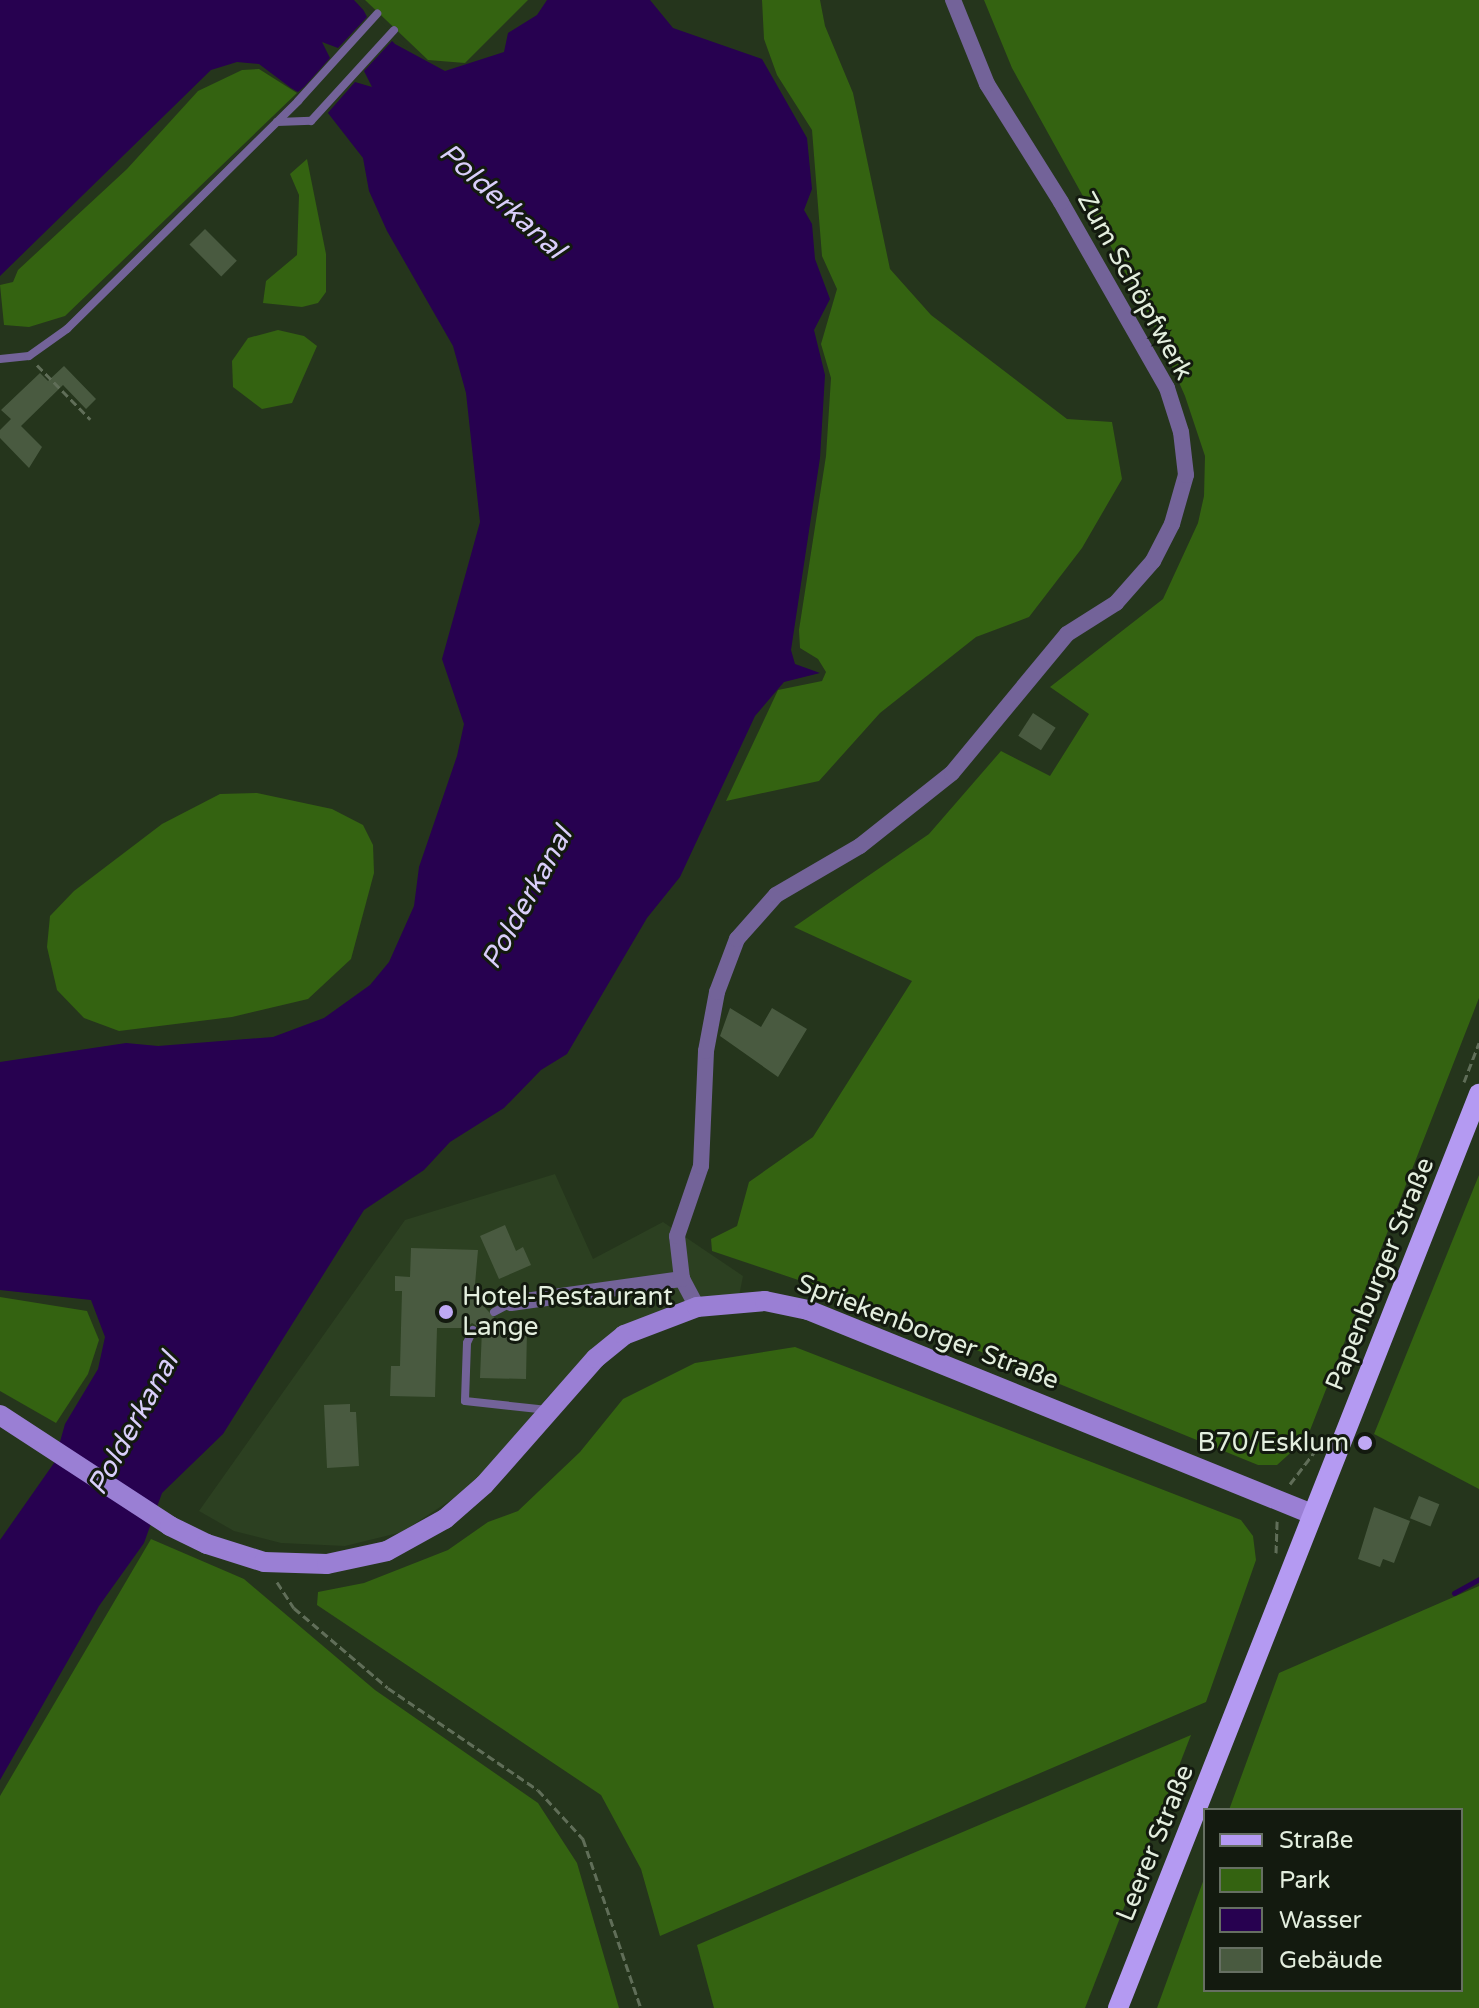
<!DOCTYPE html>
<meta charset="utf-8">
<style>
body{margin:0}
#map{position:relative;width:1479px;height:2008px;overflow:hidden;background:#25351c;font-family:"Varela Round",sans-serif}
div>[style]{position:absolute}
.built>*{inset:0;background:#2c4021}
.green>*{inset:0;background:#346311}
.water>*{inset:0;background:#270150}
.pier>*{inset:0;background:#25351c}
.stream>*{height:5px;margin:-2.5px;padding:0 2.5px;transform-origin:2.5px;border-radius:2.5px;background:#270150}
.building>*{inset:0;background:#495a40;transform-origin:0 0}
.path>*{height:3px;margin-top:-1.5px;transform-origin:0;background:repeating-linear-gradient(90deg,#606e58 0 8px,transparent 0 12px)}
.lane>*{height:8px;margin:-4px;padding:0 4px;transform-origin:4px;border-radius:4px;background:#736399}
.street>*{height:16px;margin:-8px;padding:0 8px;transform-origin:8px;border-radius:8px;background:#736399}
.secondary>*{height:20px;margin:-10px;padding:0 10px;transform-origin:10px;border-radius:10px;background:#9a7fd4}
.primary>*{height:20px;margin:-10px;padding:0 10px;transform-origin:10px;border-radius:10px;background:#b49af2}
.dots>*{width:22px;height:22px;translate:-50% -50%;box-sizing:border-box;border:4px solid #131a0f;border-radius:50%}
span{translate:-50% -50%;white-space:nowrap;text-align:center;line-height:1.15;-webkit-text-stroke:6px #131a0f;paint-order:stroke}
.street-label{font-size:26px;color:#e3eede}
.poi-label{font-size:26px;color:#e3eede}
.left{translate:0 -50%;text-align:left}
.right{translate:-100% -50%;text-align:right}
.water-label{font-size:28px;color:#d9cefa;font-style:italic}
.legend{position:absolute;left:1203px;top:1808px;width:260px;height:184px;box-sizing:border-box;background:#131a0f;border:2px solid #666f62;margin:0;padding:10px 14px;list-style:none;font-size:24px;color:#e3eede}
.legend li{display:flex;align-items:center;gap:16px;height:40px}
.legend b{width:40px;border:2px solid #666f62}
</style>
<div id="map">
<div class="built">
<div style="clip-path:polygon(555px 1174px,593px 1259px,663px 1222px,743px 1276px,739px 1296px,676px 1303px,609px 1337px,549px 1395px,480px 1481px,402px 1532px,345px 1546px,281px 1543px,234px 1531px,199px 1511px,405px 1220px)"></div>
</div>
<div class="green">
<div style="clip-path:polygon(365px 0,528px 0,465px 63px,428px 60px)"></div>
<div style="clip-path:polygon(762px 0,820px 0,825px 26px,853px 93px,890px 269px,931px 315px,1067px 419px,1112px 422px,1122px 479px,1082px 548px,1029px 617px,976px 637px,880px 713px,819px 781px,726px 801px,778px 690px,822px 681px,826px 672px,818px 659px,800px 648px,799px 630px,826px 456px,831px 378px,821px 344px,837px 289px,822px 256px,812px 130px,777px 75px,764px 39px)"></div>
<div style="clip-path:polygon(984px 0,1479px 0,1479px 998px,1307px 1438px,1277px 1465px,1258px 1465px,837px 1293px,712px 1251px,711px 1239px,737px 1226px,749px 1182px,813px 1137px,912px 981px,794px 927px,929px 834px,1001px 751px,1050px 776px,1089px 714px,1050px 687px,1163px 599px,1198px 523px,1204px 496px,1205px 456px,1185px 396px,1151px 319px,1012px 68px)"></div>
<div style="clip-path:polygon(259px 69px,297px 93px,65px 316px,29px 327px,4px 325px,0 285px,13px 282px,18px 270px,127px 169px,198px 91px,242px 70px)"></div>
<div style="clip-path:polygon(307px 159px,326px 254px,326px 292px,318px 303px,302px 307px,263px 303px,266px 281px,297px 255px,299px 195px,290px 174px)"></div>
<div style="clip-path:polygon(278px 330px,304px 336px,317px 346px,292px 403px,262px 409px,233px 387px,232px 361px,248px 338px)"></div>
<div style="clip-path:polygon(257px 793px,332px 809px,363px 825px,373px 845px,374px 873px,351px 959px,308px 999px,232px 1017px,119px 1031px,84px 1018px,57px 990px,47px 947px,50px 916px,74px 891px,162px 824px,220px 794px)"></div>
<div style="clip-path:polygon(1479px 1175px,1479px 1489px,1374px 1434px)"></div>
<div style="clip-path:polygon(0 1297px,87px 1311px,99px 1340px,88px 1374px,56px 1423px,0 1391px)"></div>
<div style="clip-path:polygon(795px 1347px,1241px 1520px,1253px 1536px,1256px 1560px,1206px 1702px,660px 1936px,641px 1869px,601px 1795px,317px 1605px,318px 1592px,364px 1583px,448px 1550px,488px 1522px,518px 1511px,580px 1452px,623px 1399px,695px 1363px)"></div>
<div style="clip-path:polygon(151px 1539px,244px 1579px,375px 1690px,538px 1803px,577px 1863px,619px 2008px,0 2008px,0 1796px)"></div>
<div style="clip-path:polygon(1479px 1586px,1479px 2008px,1157px 2008px,1205px 1876px,1205px 1990px,1461px 1990px,1461px 1810px,1229px 1810px,1279px 1673px)"></div>
<div style="clip-path:polygon(1191px 1735px,1085px 2008px,714px 2008px,697px 1945px)"></div>
</div>
<div class="water">
<div style="clip-path:polygon(0 0,354px 0,395px 44px,445px 71px,504px 52px,508px 33px,537px 15px,547px 0,650px 0,673px 28px,762px 59px,807px 138px,812px 189px,804px 210px,812px 224px,815px 259px,830px 299px,814px 330px,825px 375px,820px 458px,791px 650px,795px 664px,820px 673px,784px 682px,755px 716px,680px 877px,647px 918px,567px 1054px,541px 1070px,504px 1108px,450px 1142px,424px 1170px,364px 1210px,223px 1434px,162px 1493px,144px 1543px,99px 1606px,0 1780px,0 1540px,54px 1463px,65px 1424px,98px 1369px,105px 1337px,91px 1300px,0 1290px,0 1062px,126px 1043px,158px 1046px,273px 1037px,324px 1018px,370px 985px,389px 962px,414px 906px,419px 867px,457px 756px,464px 724px,442px 659px,480px 522px,466px 393px,453px 346px,387px 231px,369px 191px,363px 158px,317px 99px,304px 87px,298px 92px,291px 88px,259px 64px,237px 62px,211px 70px,0 276px)"></div>
</div>
<div class="pier">
<div style="clip-path:polygon(359px 1px,408px 48px,392px 41px,364px 71px,372px 87px,355px 82px,326px 115px,304px 93px,296px 96px,330px 58px,322px 42px,338px 48px,367px 17px)"></div>
</div>
<div class="stream">
<div style="left:1454px;top:1593px;width:29px;rotate:-29deg"></div>
</div>
<div class="building">
<div style="left:205px;top:229px;width:45px;height:22px;rotate:45deg"></div>
<div style="clip-path:polygon(64px 366px,96px 399px,86px 409px,63px 385px,21px 426px,42px 447px,29px 468px,0 438px,0 430px,11px 419px,1px 410px,40px 373px,48px 381px)"></div>
<div style="left:1033px;top:713px;width:27px;height:27px;rotate:33deg"></div>
<div style="clip-path:polygon(730px 1008px,761px 1027px,772px 1008px,807px 1029px,778px 1077px,720px 1036px)"></div>
<div style="clip-path:polygon(505px 1225px,516px 1251px,523px 1247px,531px 1265px,499px 1279px,480px 1236px)"></div>
<div style="clip-path:polygon(411px 1248px,478px 1250px,474px 1296px,504px 1328px,527px 1329px,526px 1379px,480px 1378px,482px 1329px,472px 1323px,466px 1328px,437px 1328px,435px 1397px,390px 1396px,391px 1366px,400px 1366px,402px 1291px,395px 1291px,395px 1276px,410px 1277px)"></div>
<div style="clip-path:polygon(350px 1404px,350px 1412px,356px 1412px,359px 1466px,327px 1468px,324px 1405px)"></div>
<div style="left:1419px;top:1496px;width:22px;height:24px;rotate:22deg"></div>
<div style="clip-path:polygon(1374px 1507px,1410px 1521px,1394px 1563px,1383px 1559px,1380px 1567px,1358px 1559px)"></div>
</div>
<div class="path">
<div style="left:37px;top:365px;width:76px;rotate:45.5deg"></div>
<div style="left:1464px;top:1082px;width:42px;rotate:-69deg"></div>
<div style="left:1290px;top:1484px;width:48px;rotate:-52.7deg"></div>
<div style="left:1276px;top:1553px;width:32px;rotate:-88deg"></div>
<div style="left:277px;top:1582px;width:31px;rotate:57deg"></div>
<div style="left:294px;top:1608px;width:123px;rotate:40.4deg"></div>
<div style="left:388px;top:1688px;width:181px;rotate:34.2deg"></div>
<div style="left:538px;top:1790px;width:67px;rotate:47.4deg"></div>
<div style="left:583px;top:1839px;width:179px;rotate:71.1deg"></div>
</div>
<div class="lane">
<div style="left:277px;top:122px;width:34px;rotate:-2deg"></div>
<div style="left:311px;top:121px;width:123px;rotate:-47.6deg"></div>
<div style="left:0;top:359px;width:29px;rotate:-6deg"></div>
<div style="left:29px;top:356px;width:47px;rotate:-35.4deg"></div>
<div style="left:67px;top:329px;width:325px;rotate:-44.6deg"></div>
<div style="left:298px;top:101px;width:118px;rotate:-47.8deg"></div>
<div style="left:494px;top:1312px;width:19px;rotate:-28deg"></div>
<div style="left:473px;top:1330px;width:14px;rotate:115deg"></div>
<div style="left:467px;top:1343px;width:58px;rotate:92deg"></div>
<div style="left:465px;top:1401px;width:83px;rotate:6.2deg"></div>
</div>
<div class="street">
<div style="left:511px;top:1303px;width:173px;rotate:-8deg"></div>
<div style="left:697px;top:1307px;width:32px;rotate:-118deg"></div>
<div style="left:682px;top:1279px;width:43px;rotate:-96.6deg"></div>
<div style="left:677px;top:1236px;width:74px;rotate:-71.1deg"></div>
<div style="left:701px;top:1166px;width:115px;rotate:-87.5deg"></div>
<div style="left:706px;top:1051px;width:60px;rotate:-79.4deg"></div>
<div style="left:717px;top:992px;width:57px;rotate:-69.3deg"></div>
<div style="left:737px;top:939px;width:59px;rotate:-48.4deg"></div>
<div style="left:776px;top:895px;width:97px;rotate:-30.3deg"></div>
<div style="left:860px;top:846px;width:117px;rotate:-38.4deg"></div>
<div style="left:952px;top:773px;width:180px;rotate:-50.4deg"></div>
<div style="left:1067px;top:634px;width:58px;rotate:-32.3deg"></div>
<div style="left:1116px;top:603px;width:56px;rotate:-48.6deg"></div>
<div style="left:1153px;top:561px;width:42px;rotate:-62.8deg"></div>
<div style="left:1172px;top:524px;width:51px;rotate:-74.1deg"></div>
<div style="left:1186px;top:475px;width:43px;rotate:-96.6deg"></div>
<div style="left:1181px;top:432px;width:46px;rotate:-107.7deg"></div>
<div style="left:1167px;top:388px;width:214px;rotate:-119.7deg"></div>
<div style="left:1061px;top:202px;width:139px;rotate:-122.1deg"></div>
<div style="left:987px;top:84px;width:91px;rotate:-112deg"></div>
</div>
<div class="secondary">
<div style="left:0;top:1415px;width:203px;rotate:33.1deg"></div>
<div style="left:170px;top:1526px;width:41px;rotate:25.9deg"></div>
<div style="left:207px;top:1544px;width:60px;rotate:17.5deg"></div>
<div style="left:264px;top:1562px;width:63px;rotate:1.8deg"></div>
<div style="left:327px;top:1564px;width:61px;rotate:-12.2deg"></div>
<div style="left:387px;top:1551px;width:66px;rotate:-28.9deg"></div>
<div style="left:445px;top:1519px;width:52px;rotate:-41.1deg"></div>
<div style="left:484px;top:1485px;width:169px;rotate:-48.6deg"></div>
<div style="left:596px;top:1358px;width:36px;rotate:-39deg"></div>
<div style="left:624px;top:1335px;width:78px;rotate:-21deg"></div>
<div style="left:697px;top:1307px;width:68px;rotate:-5deg"></div>
<div style="left:765px;top:1301px;width:44px;rotate:11.8deg"></div>
<div style="left:808px;top:1310px;width:544px;rotate:22.04deg"></div>
</div>
<div class="primary">
<div style="left:1118px;top:2008px;width:983px;rotate:-68.45deg"></div>
</div>
<div class="dots">
<div style="left:446px;top:1312px;background:#bfa9f4"></div>
<div style="left:1365px;top:1443px;background:#bfa9f4"></div>
</div>
<div class="street-label">
<span style="left:1135px;top:286px;rotate:61deg">Zum Schöpfwerk</span>
<span style="left:1380px;top:1274px;rotate:-68deg">Papenburger Straße</span>
<span style="left:928px;top:1332px;rotate:21deg">Spriekenborger Straße</span>
<span style="left:1155px;top:1843px;rotate:-68deg">Leerer Straße</span>
</div>
<div class="poi-label">
<span class="left" style="left:462px;top:1312px">Hotel-Restaurant<br>Lange</span>
<span class="right" style="left:1349px;top:1443px">B70/Esklum</span>
</div>
<div class="water-label">
<span style="left:502px;top:201px;rotate:42deg">Polderkanal</span>
<span style="left:527px;top:898px;rotate:-61deg">Polderkanal</span>
<span style="left:133px;top:1424px;rotate:-61deg">Polderkanal</span>
</div>
<ul class="legend">
<li><b style="height:10px;background:#b49af2"></b>Straße</li>
<li><b style="height:22px;background:#346311"></b>Park</li>
<li><b style="height:22px;background:#270150"></b>Wasser</li>
<li><b style="height:22px;background:#495a40"></b>Gebäude</li>
</ul>
</div>
